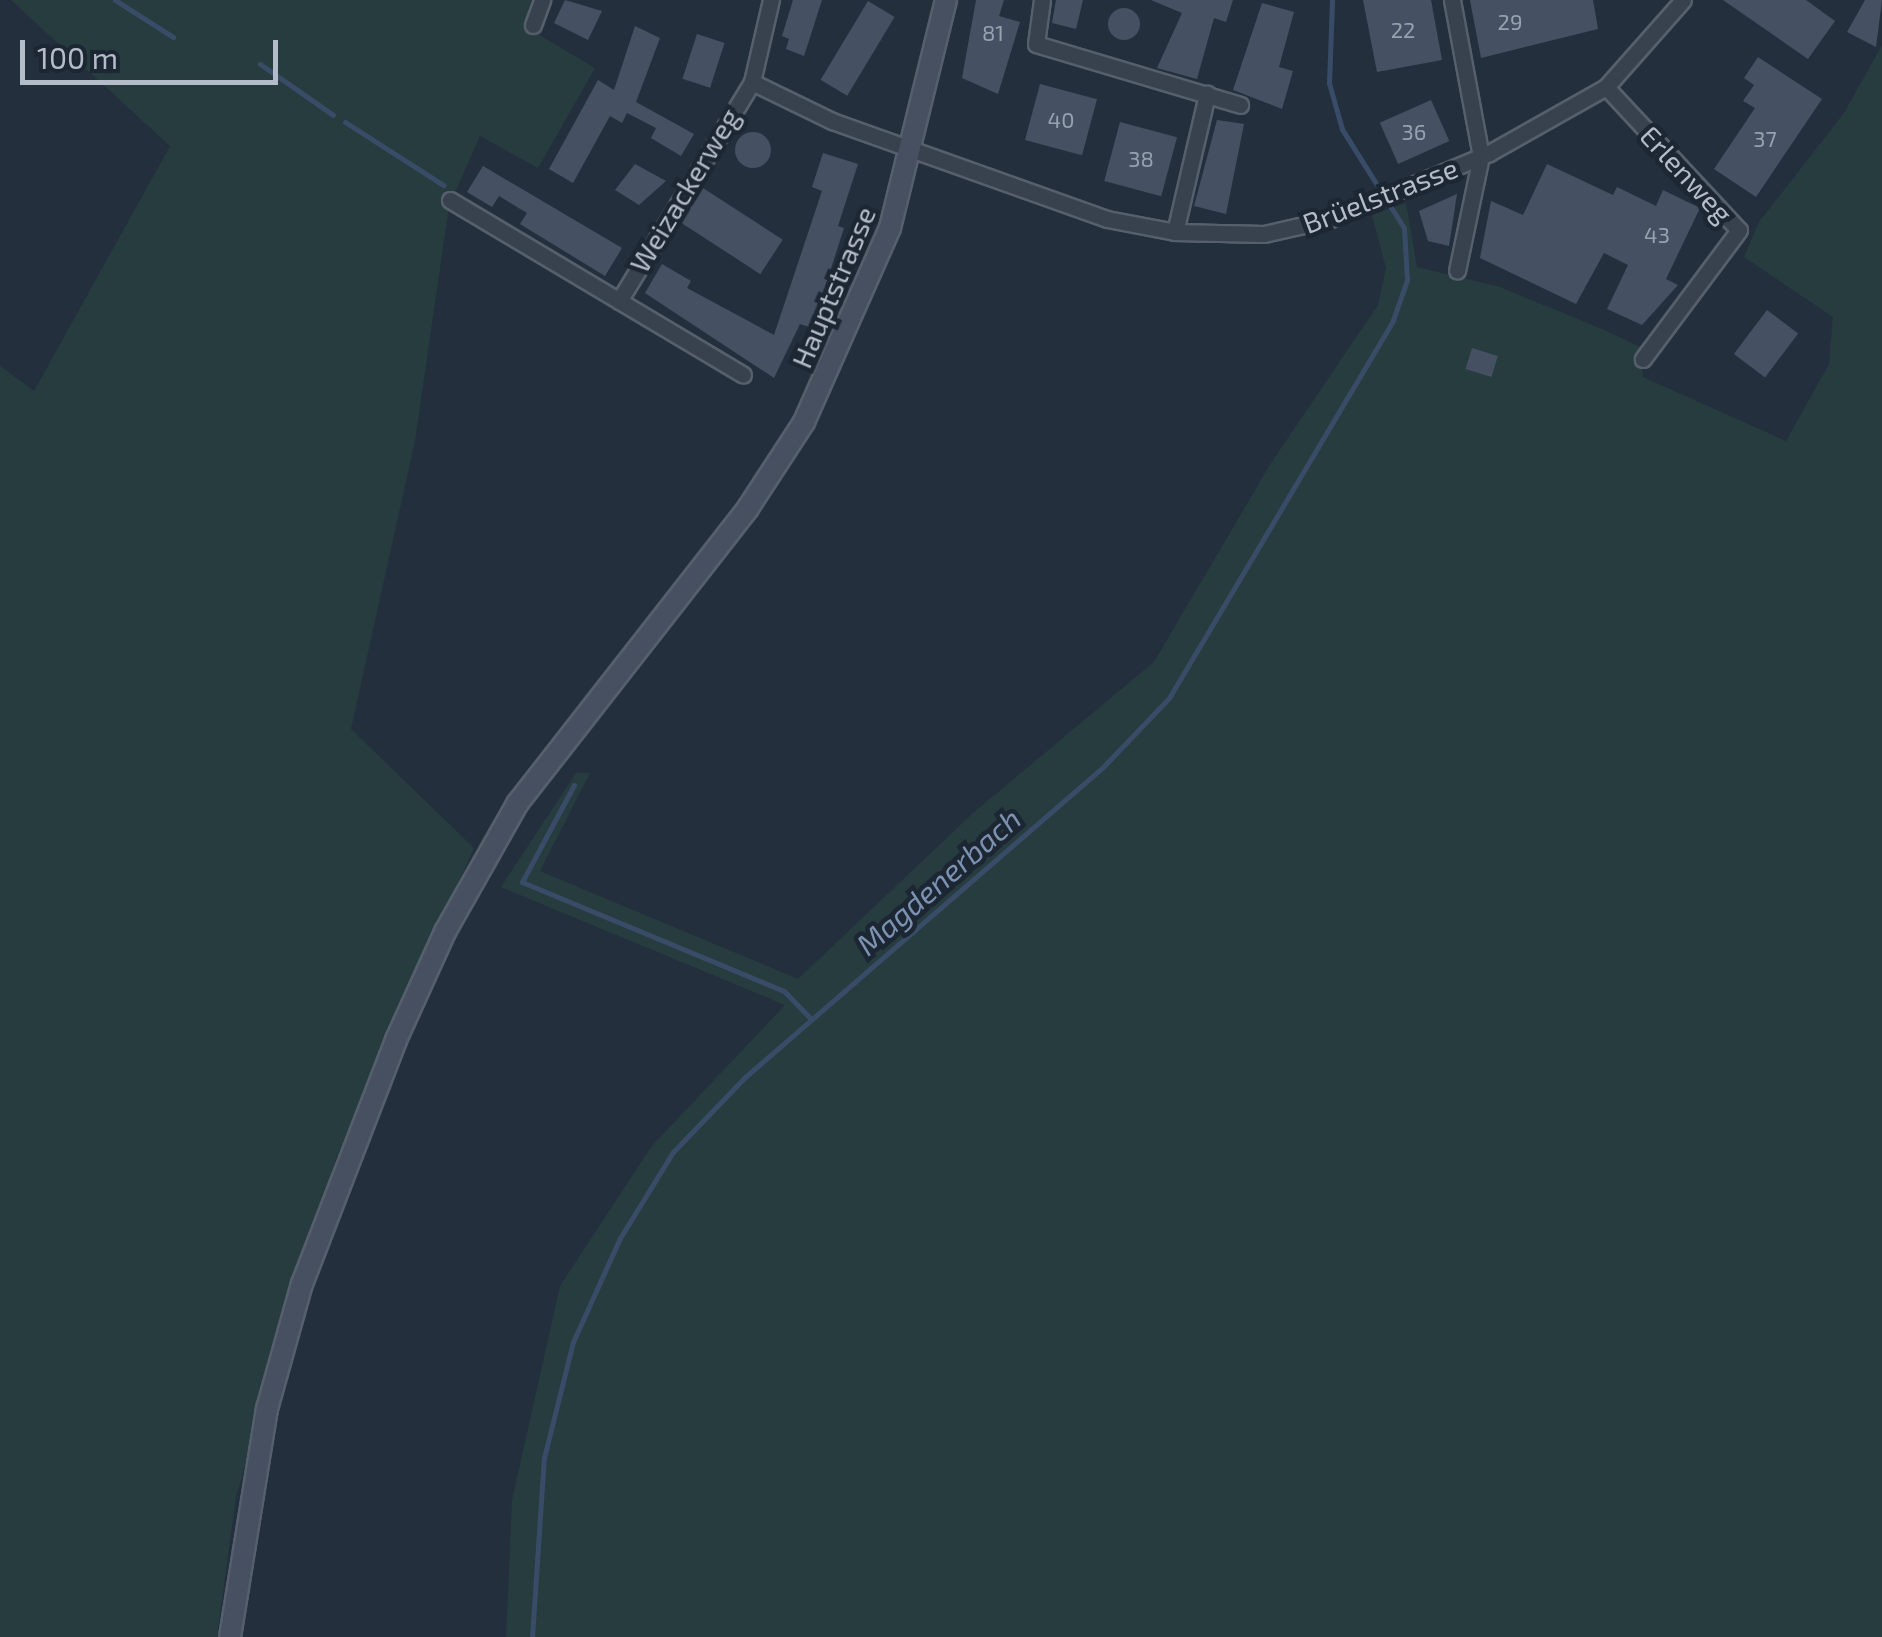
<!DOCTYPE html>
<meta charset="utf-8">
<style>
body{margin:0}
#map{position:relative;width:1882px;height:1637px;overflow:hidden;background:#242f3e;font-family:"Exo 2",sans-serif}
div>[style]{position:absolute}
.green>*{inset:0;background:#263c3f}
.stream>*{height:5px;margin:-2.5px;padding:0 2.5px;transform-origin:2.5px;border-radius:2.5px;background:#394c67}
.building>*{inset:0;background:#455162;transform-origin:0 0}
.round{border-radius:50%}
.roads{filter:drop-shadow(2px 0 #565f6c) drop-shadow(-2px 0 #565f6c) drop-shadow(0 2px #565f6c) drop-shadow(0 -2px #565f6c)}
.minor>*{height:15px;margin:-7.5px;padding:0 7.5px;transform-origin:7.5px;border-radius:7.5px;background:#38414e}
.secondary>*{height:20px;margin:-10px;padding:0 10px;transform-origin:10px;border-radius:10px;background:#465061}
span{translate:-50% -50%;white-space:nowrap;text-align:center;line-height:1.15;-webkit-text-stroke:9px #1d2633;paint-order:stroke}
.number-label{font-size:22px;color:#98a1af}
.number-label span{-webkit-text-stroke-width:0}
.street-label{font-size:28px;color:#b4bcc9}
.water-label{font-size:30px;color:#7c92b1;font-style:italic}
.scale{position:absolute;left:20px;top:40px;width:258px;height:45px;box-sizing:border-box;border:5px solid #b4bcc9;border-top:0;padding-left:12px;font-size:30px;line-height:35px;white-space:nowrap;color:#b4bcc9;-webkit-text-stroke:8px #1d2633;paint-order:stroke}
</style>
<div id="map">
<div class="green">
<div style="clip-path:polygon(11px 0,531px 0,524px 26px,595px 68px,538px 168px,480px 136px,449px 206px,415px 441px,351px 729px,474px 848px,335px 1161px,236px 1497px,217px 1637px,0 1637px,0 366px,34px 391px,170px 146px)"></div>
<div style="clip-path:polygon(1882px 45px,1882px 1637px,506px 1637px,512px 1500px,560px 1286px,651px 1147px,785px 1005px,501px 887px,576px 773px,590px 773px,540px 871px,798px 979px,973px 813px,1154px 662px,1271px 463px,1378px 305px,1386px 268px,1372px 215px,1406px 203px,1417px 267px,1500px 287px,1602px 329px,1640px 347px,1643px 377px,1786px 441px,1829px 364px,1833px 317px,1744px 257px,1759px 222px,1844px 113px)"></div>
</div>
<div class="stream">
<div style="left:115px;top:0;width:69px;rotate:32.5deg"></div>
<div style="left:260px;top:64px;width:89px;rotate:34.9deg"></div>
<div style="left:345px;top:122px;width:117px;rotate:32.7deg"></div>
<div style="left:574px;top:785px;width:110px;rotate:118.2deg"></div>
<div style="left:522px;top:882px;width:284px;rotate:22.6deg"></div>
<div style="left:784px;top:991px;width:39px;rotate:46deg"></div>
<div style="left:532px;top:1637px;width:179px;rotate:-86.2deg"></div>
<div style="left:544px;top:1458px;width:120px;rotate:-76deg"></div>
<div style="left:573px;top:1342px;width:114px;rotate:-65.7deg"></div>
<div style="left:620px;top:1238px;width:101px;rotate:-58.4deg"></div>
<div style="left:673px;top:1152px;width:103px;rotate:-46.2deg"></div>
<div style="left:744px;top:1078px;width:476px;rotate:-40.9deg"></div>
<div style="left:1104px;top:766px;width:94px;rotate:-46.3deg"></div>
<div style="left:1169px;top:698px;width:439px;rotate:-59.3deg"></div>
<div style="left:1393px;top:320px;width:42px;rotate:-70.7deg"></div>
<div style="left:1407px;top:280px;width:52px;rotate:-93.3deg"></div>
<div style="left:1404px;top:228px;width:117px;rotate:-122.1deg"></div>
<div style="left:1342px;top:129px;width:48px;rotate:-105.8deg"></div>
<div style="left:1329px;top:83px;width:83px;rotate:-87.9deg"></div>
</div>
<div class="building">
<div style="clip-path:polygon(565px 0,602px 11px,588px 40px,554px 23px)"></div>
<div style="clip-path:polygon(793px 0,822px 0,804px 56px,786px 49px,789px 39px,782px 36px)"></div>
<div style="clip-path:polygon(976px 0,1004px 0,999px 16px,1020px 22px,998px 94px,962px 78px)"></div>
<div style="clip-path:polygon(1056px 0,1083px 0,1076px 29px,1052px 23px)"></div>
<div style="clip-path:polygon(1151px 0,1233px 0,1226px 22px,1214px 18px,1197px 79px,1157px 68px,1182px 13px)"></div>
<div style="clip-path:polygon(1363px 0,1431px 0,1442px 60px,1377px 72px)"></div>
<div style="clip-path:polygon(1470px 0,1593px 0,1598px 29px,1481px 58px)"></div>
<div style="clip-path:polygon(1723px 0,1806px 0,1835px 21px,1808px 59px)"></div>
<div style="clip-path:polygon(1865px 0,1882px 0,1876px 47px,1847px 32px)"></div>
<div style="left:868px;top:1px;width:31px;height:92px;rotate:31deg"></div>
<div style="clip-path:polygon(1262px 3px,1294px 12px,1279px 67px,1293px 71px,1282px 109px,1233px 90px)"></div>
<div class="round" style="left:1108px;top:8px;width:32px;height:32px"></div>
<div style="clip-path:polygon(635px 26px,660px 38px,636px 102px,694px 134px,681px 156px,651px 138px,656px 128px,627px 113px,622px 123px,610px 116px,573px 183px,549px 169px,598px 80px,614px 90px)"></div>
<div style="left:697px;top:34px;width:29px;height:47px;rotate:18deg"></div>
<div style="clip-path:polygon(1758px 57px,1822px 99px,1756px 197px,1714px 169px,1755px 108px,1743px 101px,1754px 85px,1744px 78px)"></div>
<div style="left:1040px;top:84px;width:59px;height:58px;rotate:15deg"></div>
<div style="left:1431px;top:100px;width:45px;height:56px;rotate:66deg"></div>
<div style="clip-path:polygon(1217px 120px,1244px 124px,1226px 214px,1194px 206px)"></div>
<div style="left:1120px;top:122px;width:59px;height:61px;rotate:15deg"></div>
<div class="round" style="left:735px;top:132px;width:36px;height:36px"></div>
<div style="clip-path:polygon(823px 153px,858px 164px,838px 226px,844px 228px,812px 328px,800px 324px,774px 378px,645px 293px,662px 264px,691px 281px,687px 288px,774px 335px,822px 191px,812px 187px)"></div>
<div style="clip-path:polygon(635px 164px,666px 181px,639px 205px,615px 190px)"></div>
<div style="clip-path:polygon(1547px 164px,1613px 195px,1617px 187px,1656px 206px,1663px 190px,1700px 208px,1666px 279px,1678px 285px,1642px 325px,1607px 309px,1628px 265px,1604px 253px,1576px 304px,1480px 258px,1491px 201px,1523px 215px)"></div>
<div style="clip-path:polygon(483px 166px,622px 248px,605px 276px,520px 224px,527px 213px,499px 196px,492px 207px,467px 192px)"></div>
<div style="left:703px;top:188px;width:95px;height:41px;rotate:33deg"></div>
<div style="clip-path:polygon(1457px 194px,1449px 246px,1428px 241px,1419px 211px)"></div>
<div style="left:1767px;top:310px;width:39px;height:55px;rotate:37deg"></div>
<div style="left:1472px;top:348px;width:27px;height:22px;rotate:17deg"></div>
</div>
<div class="roads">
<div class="minor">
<div style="left:1042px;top:0;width:44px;rotate:97.8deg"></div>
<div style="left:1036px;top:44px;width:213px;rotate:16.6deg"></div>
<div style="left:1452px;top:0;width:159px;rotate:79.5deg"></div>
<div style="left:1481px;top:156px;width:117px;rotate:101.8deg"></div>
<div style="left:533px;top:25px;width:27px;rotate:-70deg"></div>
<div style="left:752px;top:82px;width:89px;rotate:26deg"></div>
<div style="left:832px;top:121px;width:292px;rotate:19.6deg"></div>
<div style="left:1107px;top:219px;width:69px;rotate:10.8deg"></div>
<div style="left:1175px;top:232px;width:89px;rotate:1.3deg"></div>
<div style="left:1264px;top:234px;width:68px;rotate:-12.8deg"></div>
<div style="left:1330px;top:219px;width:172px;rotate:-22.5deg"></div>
<div style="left:1489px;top:153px;width:134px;rotate:-29.4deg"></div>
<div style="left:1606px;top:87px;width:116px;rotate:-48.5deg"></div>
<div style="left:1606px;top:87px;width:195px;rotate:47.1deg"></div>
<div style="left:1739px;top:230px;width:161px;rotate:126.7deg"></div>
<div style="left:450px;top:200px;width:341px;rotate:30.8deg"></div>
<div style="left:1175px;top:232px;width:142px;rotate:-76.9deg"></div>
<div style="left:619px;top:301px;width:256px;rotate:-58.7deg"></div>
<div style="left:752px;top:82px;width:84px;rotate:-77deg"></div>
</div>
<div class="secondary">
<div style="left:230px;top:1637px;width:231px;rotate:-80.8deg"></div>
<div style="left:267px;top:1409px;width:130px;rotate:-74.4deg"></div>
<div style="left:302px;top:1284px;width:261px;rotate:-68.9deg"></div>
<div style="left:396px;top:1040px;width:119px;rotate:-65.6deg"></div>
<div style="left:445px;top:932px;width:147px;rotate:-60.6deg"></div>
<div style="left:517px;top:804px;width:375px;rotate:-52deg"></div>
<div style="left:748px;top:508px;width:103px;rotate:-56.9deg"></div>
<div style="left:804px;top:422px;width:212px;rotate:-66.1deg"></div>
<div style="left:890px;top:228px;width:235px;rotate:-76.2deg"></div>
</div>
</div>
<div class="number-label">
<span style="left:1510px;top:22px">29</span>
<span style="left:1403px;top:30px">22</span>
<span style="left:993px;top:33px">81</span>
<span style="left:1061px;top:120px">40</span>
<span style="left:1414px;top:132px">36</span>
<span style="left:1765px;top:139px">37</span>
<span style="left:1141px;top:159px">38</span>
<span style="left:1657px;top:235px">43</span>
</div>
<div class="street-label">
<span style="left:1687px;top:174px;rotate:47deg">Erlenweg</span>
<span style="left:684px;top:190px;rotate:-59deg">Weizackerweg</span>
<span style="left:1380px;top:195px;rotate:-21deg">Brüelstrasse</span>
<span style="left:833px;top:287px;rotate:-67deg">Hauptstrasse</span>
</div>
<div class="water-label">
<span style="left:938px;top:881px;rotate:-41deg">Magdenerbach</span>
</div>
<div class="scale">100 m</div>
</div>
